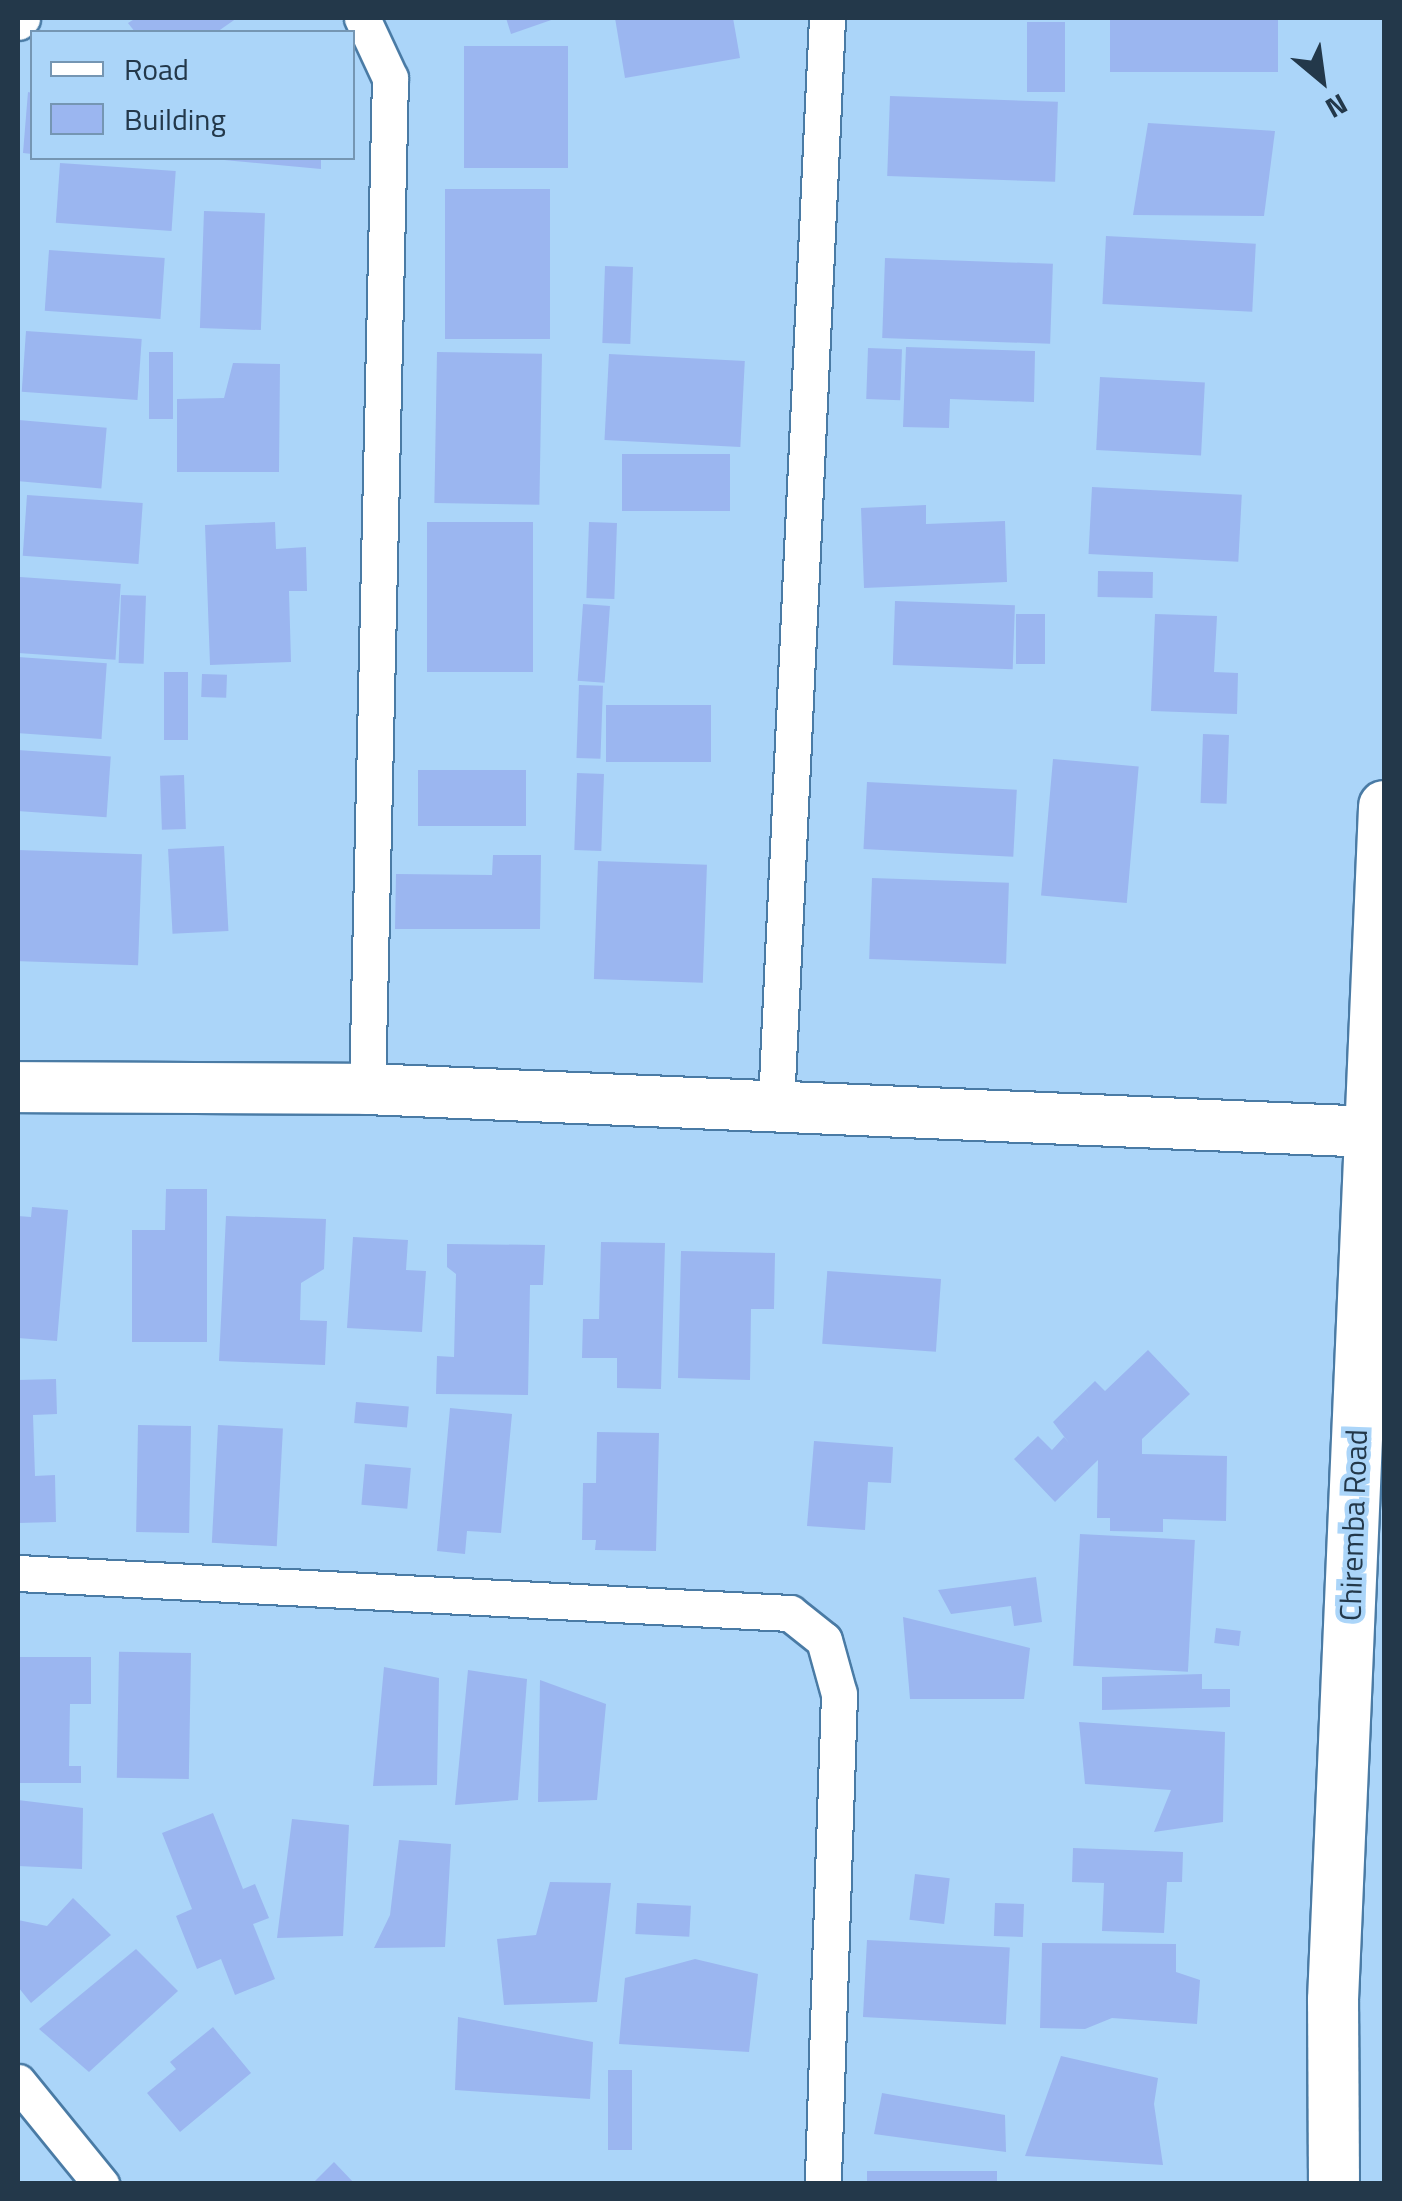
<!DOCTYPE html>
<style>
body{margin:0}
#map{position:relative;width:1402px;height:2201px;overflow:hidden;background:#abd5f9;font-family:"Titillium Web",sans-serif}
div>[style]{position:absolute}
.building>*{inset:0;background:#9bb6f0;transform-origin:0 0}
.roads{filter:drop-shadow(2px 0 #4a7ba5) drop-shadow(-2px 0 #4a7ba5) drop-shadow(0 2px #4a7ba5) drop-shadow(0 -2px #4a7ba5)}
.street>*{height:35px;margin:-17.5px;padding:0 17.5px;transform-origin:17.5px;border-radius:17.5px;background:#fff}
.secondary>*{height:50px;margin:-25px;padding:0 25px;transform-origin:25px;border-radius:25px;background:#fff}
span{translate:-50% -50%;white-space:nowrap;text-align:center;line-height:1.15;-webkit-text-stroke:9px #abd5f9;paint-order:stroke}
.street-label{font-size:30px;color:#23384a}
.frame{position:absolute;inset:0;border:20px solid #23384a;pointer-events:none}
.legend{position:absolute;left:30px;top:30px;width:325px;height:130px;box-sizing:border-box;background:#abd5f9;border:2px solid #7596b3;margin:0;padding:12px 18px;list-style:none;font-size:30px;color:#23384a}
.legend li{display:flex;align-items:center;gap:20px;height:50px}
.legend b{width:50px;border:2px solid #7596b3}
.north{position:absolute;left:1272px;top:30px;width:100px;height:100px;-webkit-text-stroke:8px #abd5f9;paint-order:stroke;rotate:151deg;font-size:28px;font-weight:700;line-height:40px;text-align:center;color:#23384a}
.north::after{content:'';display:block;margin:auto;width:35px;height:45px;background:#23384a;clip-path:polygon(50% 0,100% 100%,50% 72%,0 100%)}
</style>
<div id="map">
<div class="building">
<div style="clip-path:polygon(136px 18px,237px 18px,217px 32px,135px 32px,128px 23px)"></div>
<div style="clip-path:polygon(506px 18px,557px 18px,511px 34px)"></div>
<div style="clip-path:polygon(615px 18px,733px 18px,740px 58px,625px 78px)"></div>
<div style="left:1110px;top:18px;width:168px;height:54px"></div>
<div style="left:1027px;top:22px;width:38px;height:70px"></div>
<div style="left:464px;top:46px;width:104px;height:122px"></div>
<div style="clip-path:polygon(28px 92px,32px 93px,32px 154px,23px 153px)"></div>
<div style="left:890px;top:96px;width:168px;height:80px;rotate:2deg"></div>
<div style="clip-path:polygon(1148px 123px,1275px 131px,1264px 216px,1133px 215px)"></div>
<div style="clip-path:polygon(203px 158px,321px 158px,321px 169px)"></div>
<div style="left:60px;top:163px;width:116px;height:60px;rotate:4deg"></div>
<div style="left:445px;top:189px;width:105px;height:150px"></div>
<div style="left:204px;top:211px;width:61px;height:117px;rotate:2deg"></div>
<div style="left:1106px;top:236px;width:150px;height:68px;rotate:3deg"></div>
<div style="left:49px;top:250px;width:116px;height:61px;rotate:4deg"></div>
<div style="left:885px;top:258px;width:168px;height:80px;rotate:2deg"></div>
<div style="left:605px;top:266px;width:28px;height:77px;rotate:2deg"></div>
<div style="left:26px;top:331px;width:116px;height:61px;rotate:4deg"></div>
<div style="clip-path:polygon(906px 347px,1035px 351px,1034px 402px,950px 399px,949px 428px,903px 427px)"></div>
<div style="left:868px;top:348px;width:34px;height:51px;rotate:2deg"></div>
<div style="left:149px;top:352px;width:24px;height:67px"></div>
<div style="left:437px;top:352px;width:105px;height:151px;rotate:1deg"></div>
<div style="left:609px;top:354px;width:136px;height:86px;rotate:3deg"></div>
<div style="clip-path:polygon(233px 363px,280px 364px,279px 472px,177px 472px,177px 399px,224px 398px)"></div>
<div style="left:1100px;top:377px;width:105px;height:73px;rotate:3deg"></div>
<div style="left:19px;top:420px;width:88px;height:61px;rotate:5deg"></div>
<div style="left:730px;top:454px;width:57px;height:108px;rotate:90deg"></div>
<div style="left:1092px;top:487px;width:150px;height:67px;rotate:3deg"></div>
<div style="left:27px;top:495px;width:116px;height:61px;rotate:4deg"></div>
<div style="clip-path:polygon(926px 505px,926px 524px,1005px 521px,1007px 582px,864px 588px,861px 508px)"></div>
<div style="clip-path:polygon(275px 522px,276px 549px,306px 547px,307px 591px,289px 591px,291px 662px,210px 665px,205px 525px)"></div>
<div style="left:427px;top:522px;width:106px;height:150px"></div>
<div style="left:589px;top:522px;width:28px;height:76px;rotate:2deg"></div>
<div style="left:1098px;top:571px;width:55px;height:26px;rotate:1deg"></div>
<div style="left:20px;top:577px;width:101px;height:76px;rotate:4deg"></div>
<div style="left:121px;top:595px;width:25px;height:68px;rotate:2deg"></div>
<div style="left:895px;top:601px;width:120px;height:64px;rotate:2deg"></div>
<div style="left:583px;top:604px;width:27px;height:77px;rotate:4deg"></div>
<div style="left:1016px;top:614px;width:29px;height:50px"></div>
<div style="clip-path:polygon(1155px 614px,1217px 616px,1214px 672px,1238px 673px,1237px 714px,1151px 711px)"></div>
<div style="left:18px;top:657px;width:89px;height:76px;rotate:4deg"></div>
<div style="left:164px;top:672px;width:24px;height:68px"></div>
<div style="left:202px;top:674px;width:25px;height:23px;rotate:2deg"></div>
<div style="left:579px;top:685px;width:24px;height:73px;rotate:2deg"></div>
<div style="left:606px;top:705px;width:105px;height:57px"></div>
<div style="left:1203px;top:734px;width:26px;height:69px;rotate:2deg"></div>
<div style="left:18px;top:750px;width:93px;height:61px;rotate:4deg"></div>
<div style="left:1053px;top:759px;width:86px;height:137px;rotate:5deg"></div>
<div style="left:526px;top:770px;width:56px;height:108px;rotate:90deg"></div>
<div style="left:577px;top:773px;width:27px;height:77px;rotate:2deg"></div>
<div style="left:184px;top:775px;width:54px;height:24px;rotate:88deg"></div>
<div style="left:867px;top:782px;width:150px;height:67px;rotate:3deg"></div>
<div style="left:224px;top:846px;width:85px;height:56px;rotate:87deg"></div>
<div style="left:18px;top:850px;width:124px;height:111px;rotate:2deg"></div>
<div style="clip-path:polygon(493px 855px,541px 855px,540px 929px,395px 929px,396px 874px,492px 875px)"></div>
<div style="left:598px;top:861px;width:109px;height:118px;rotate:2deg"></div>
<div style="left:872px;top:878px;width:137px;height:81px;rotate:2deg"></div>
<div style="clip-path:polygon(166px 1189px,207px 1189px,207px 1342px,132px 1342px,132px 1230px,165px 1230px)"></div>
<div style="clip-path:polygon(32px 1207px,68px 1210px,57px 1341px,18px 1338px,18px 1216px,31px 1217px)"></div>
<div style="clip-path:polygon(226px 1216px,326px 1219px,324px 1269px,301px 1283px,300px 1320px,327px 1321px,325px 1365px,219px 1361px)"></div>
<div style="clip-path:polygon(353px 1237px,408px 1240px,406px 1270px,426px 1271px,422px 1332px,347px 1328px)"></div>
<div style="clip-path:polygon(601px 1242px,665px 1243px,661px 1389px,617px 1388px,617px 1358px,582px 1358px,583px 1319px,599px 1319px)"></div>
<div style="clip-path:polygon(447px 1244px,545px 1245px,543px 1285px,530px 1285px,528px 1395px,436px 1394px,437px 1356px,454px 1357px,456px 1274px,447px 1267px)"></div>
<div style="clip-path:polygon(681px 1251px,775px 1253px,774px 1309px,751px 1309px,750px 1380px,678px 1378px)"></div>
<div style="left:941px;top:1279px;width:73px;height:114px;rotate:94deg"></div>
<div style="clip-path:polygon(1148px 1350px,1190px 1394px,1142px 1439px,1142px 1454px,1227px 1456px,1226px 1521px,1163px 1519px,1163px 1532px,1110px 1531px,1110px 1518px,1097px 1518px,1098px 1460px,1055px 1502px,1014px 1459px,1038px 1436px,1052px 1450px,1064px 1437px,1069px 1443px,1053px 1422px,1095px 1381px,1105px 1391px)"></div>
<div style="clip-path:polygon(56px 1379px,57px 1414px,33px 1415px,35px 1476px,55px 1475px,56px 1522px,18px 1523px,18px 1380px)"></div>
<div style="left:356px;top:1402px;width:53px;height:21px;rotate:5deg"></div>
<div style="clip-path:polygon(450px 1408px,512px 1414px,501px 1533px,467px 1531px,465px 1554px,437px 1551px)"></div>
<div style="left:138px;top:1425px;width:53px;height:107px;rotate:1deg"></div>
<div style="left:218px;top:1425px;width:65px;height:118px;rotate:3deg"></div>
<div style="clip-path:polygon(597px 1432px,659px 1433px,656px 1551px,595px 1550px,596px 1540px,582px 1540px,583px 1483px,596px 1483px)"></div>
<div style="clip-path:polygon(814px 1441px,893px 1447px,891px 1483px,868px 1482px,865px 1530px,807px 1526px)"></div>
<div style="left:365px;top:1464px;width:46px;height:41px;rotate:5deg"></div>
<div style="left:1080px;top:1534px;width:115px;height:132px;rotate:3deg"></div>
<div style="clip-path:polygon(1036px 1577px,1042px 1622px,1014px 1626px,1011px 1606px,951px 1614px,938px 1590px)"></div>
<div style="clip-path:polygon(903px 1617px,1030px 1648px,1024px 1699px,910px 1699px)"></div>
<div style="left:1216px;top:1628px;width:25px;height:15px;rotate:7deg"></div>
<div style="left:191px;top:1653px;width:126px;height:72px;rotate:91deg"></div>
<div style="clip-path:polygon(18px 1657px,91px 1657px,91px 1704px,70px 1704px,69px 1766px,81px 1766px,81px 1783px,18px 1783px)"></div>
<div style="clip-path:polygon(384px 1667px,439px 1678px,437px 1785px,373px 1786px)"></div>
<div style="clip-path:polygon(468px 1670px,527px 1679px,518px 1800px,455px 1805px)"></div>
<div style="clip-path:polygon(1202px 1674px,1202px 1689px,1230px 1689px,1230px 1707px,1102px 1710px,1102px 1677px)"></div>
<div style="clip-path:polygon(540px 1680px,606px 1704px,597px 1800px,538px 1802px)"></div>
<div style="clip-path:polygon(1079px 1722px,1225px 1732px,1223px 1822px,1154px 1832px,1171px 1790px,1085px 1784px)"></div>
<div style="clip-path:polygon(18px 1800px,83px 1808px,82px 1869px,18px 1866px)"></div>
<div style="clip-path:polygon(213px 1813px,243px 1889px,255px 1884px,269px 1918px,253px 1924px,275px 1979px,235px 1995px,221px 1959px,197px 1969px,176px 1916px,192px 1909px,162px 1833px)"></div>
<div style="clip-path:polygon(292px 1819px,349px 1825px,343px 1936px,277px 1938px)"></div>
<div style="clip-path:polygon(399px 1840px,451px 1844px,445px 1947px,374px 1948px,390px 1915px)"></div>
<div style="clip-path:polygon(1073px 1848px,1183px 1852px,1182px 1882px,1167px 1882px,1164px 1933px,1102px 1931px,1104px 1883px,1072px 1882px)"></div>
<div style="left:915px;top:1874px;width:35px;height:46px;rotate:7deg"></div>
<div style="clip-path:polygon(550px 1882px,611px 1883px,597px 2002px,504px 2005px,497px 1939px,536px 1935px)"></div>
<div style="clip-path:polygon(73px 1898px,111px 1935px,31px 2003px,18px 1987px,18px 1920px,47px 1926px)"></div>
<div style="left:637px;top:1903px;width:54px;height:31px;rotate:3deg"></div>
<div style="left:995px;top:1903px;width:29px;height:33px;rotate:2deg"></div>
<div style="left:867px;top:1940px;width:143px;height:77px;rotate:3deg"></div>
<div style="clip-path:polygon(1042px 1943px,1176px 1944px,1176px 1972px,1200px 1980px,1197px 2024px,1112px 2018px,1085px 2029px,1040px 2028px)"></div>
<div style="clip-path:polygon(136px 1949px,178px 1991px,89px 2072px,39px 2029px)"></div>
<div style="clip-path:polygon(695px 1959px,758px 1974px,749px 2052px,619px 2044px,625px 1978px)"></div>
<div style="clip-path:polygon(458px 2017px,593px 2042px,590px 2099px,455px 2090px)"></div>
<div style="clip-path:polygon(213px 2027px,251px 2073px,180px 2132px,147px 2093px,176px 2069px,170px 2062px)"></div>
<div style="clip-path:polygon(1061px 2056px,1158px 2078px,1154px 2104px,1163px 2165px,1025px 2156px)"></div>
<div style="left:608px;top:2070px;width:24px;height:80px"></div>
<div style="clip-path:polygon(882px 2093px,1005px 2115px,1006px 2152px,874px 2134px)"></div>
<div style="clip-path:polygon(334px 2162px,355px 2184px,312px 2184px)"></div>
<div style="left:867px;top:2171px;width:130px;height:13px"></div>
</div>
<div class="roads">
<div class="street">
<div style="left:362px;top:18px;width:66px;rotate:65deg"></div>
<div style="left:390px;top:78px;width:1011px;rotate:91.3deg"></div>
<div style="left:18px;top:22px;width:6px;rotate:-45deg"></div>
<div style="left:776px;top:1104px;width:1087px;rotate:-87.31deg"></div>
<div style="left:18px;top:1573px;width:773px;rotate:2.97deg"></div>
<div style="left:790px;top:1613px;width:43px;rotate:38.5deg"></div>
<div style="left:824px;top:1640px;width:56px;rotate:74.5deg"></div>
<div style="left:839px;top:1694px;width:490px;rotate:91.9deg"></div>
<div style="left:18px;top:2082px;width:132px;rotate:50.9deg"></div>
</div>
<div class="secondary">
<div style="left:18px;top:1087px;width:349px;rotate:0.3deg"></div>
<div style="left:367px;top:1089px;width:1004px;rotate:2.45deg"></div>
<div style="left:1334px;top:2184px;width:184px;rotate:-90.3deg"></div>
<div style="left:1333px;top:2000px;width:1195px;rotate:-87.55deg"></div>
</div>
</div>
<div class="street-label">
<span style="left:1353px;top:1525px;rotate:-88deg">Chiremba Road</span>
</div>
<div class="frame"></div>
<ul class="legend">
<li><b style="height:12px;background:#fff"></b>Road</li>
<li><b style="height:28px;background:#9bb6f0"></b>Building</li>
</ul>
<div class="north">N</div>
</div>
